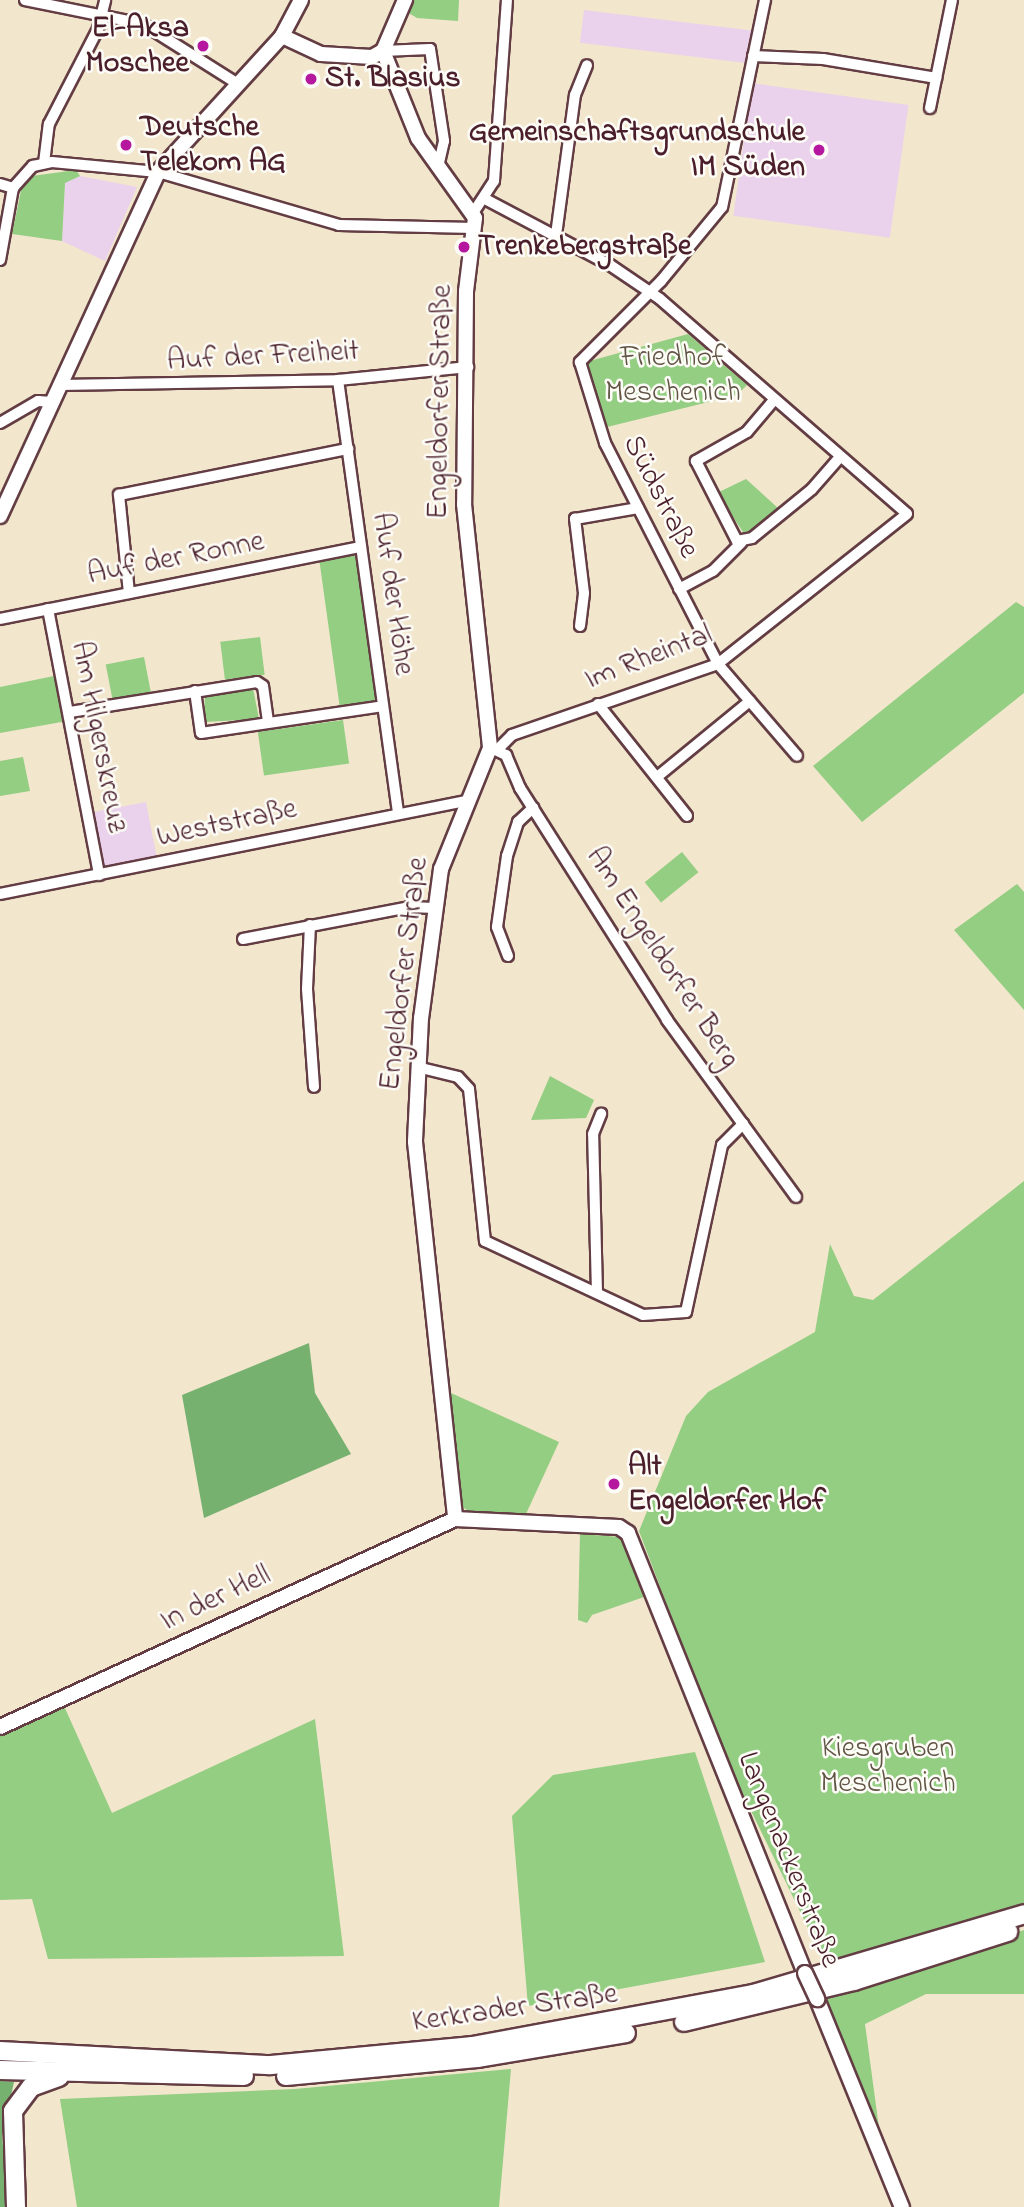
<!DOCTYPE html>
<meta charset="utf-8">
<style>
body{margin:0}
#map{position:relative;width:1024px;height:2207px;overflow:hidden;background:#f2e6cd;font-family:"Indie Flower",sans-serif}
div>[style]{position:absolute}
.built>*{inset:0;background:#ead1ec;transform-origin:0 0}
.green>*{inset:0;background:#93ce82;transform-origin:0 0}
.forest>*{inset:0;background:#76b170}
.roads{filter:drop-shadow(2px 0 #633d43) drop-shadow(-2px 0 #633d43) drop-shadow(0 2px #633d43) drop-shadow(0 -2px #633d43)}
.street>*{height:10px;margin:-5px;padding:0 5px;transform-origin:5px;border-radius:5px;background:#fff}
.secondary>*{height:14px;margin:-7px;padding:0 7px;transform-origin:7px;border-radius:7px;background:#fff}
.highway>*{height:18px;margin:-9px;padding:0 9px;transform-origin:9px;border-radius:9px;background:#fff}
.bridges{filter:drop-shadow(2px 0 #633d43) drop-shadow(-2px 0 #633d43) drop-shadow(0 2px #633d43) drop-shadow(0 -2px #633d43)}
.secondary-bridge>*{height:14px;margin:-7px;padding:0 7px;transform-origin:7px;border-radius:7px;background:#fff}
.dots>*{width:19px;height:19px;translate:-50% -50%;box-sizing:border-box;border:4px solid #fdfcf7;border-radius:50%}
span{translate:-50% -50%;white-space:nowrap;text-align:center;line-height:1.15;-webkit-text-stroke:5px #fdfcf7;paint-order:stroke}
.poi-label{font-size:30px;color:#4a1f2b;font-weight:700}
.right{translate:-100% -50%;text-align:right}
.left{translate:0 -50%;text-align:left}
.street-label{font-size:30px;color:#4a1f2b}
.park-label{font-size:30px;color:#605445}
</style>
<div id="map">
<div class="built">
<div style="left:584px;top:10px;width:169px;height:33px;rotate:7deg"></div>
<div style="left:752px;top:83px;width:158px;height:134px;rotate:8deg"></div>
<div style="clip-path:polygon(80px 176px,137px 187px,105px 261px,62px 241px,65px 182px)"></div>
<div style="left:146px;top:802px;width:57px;height:53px;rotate:79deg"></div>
</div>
<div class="green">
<div style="clip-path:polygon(414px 0,459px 0,458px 21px,417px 18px,407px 12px)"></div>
<div style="clip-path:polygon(76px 170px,80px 176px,65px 183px,62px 241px,12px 234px,22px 186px,32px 176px)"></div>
<div style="clip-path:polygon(688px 334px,747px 385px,737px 395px,603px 428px,586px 362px)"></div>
<div style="clip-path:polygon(746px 479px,779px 509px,745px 535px,717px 493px)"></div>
<div style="clip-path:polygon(351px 553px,360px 561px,379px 696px,374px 704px,340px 709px,319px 558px)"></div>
<div style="clip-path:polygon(1016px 602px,1024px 607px,1024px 693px,862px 822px,813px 766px)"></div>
<div style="left:260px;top:637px;width:38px;height:40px;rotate:83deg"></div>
<div style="left:144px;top:657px;width:37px;height:39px;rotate:79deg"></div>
<div style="clip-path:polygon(59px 675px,67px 721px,0 733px,0 687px)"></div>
<div style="clip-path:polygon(253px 688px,259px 719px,204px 722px,205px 694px)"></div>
<div style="left:343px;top:720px;width:44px;height:86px;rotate:82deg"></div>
<div style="clip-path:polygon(23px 757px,30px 791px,0 796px,0 761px)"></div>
<div style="left:682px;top:852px;width:26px;height:48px;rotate:51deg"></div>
<div style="clip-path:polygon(1017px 884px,1024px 892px,1024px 1010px,954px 930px)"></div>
<div style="clip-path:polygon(550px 1076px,594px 1100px,586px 1118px,531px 1120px)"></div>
<div style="clip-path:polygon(1024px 1181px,1024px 1906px,826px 1965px,723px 1753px,639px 1531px,686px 1416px,708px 1392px,815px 1332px,830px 1244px,854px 1296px,873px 1300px)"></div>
<div style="clip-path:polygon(451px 1393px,559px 1442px,526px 1514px,468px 1511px,460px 1505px)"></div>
<div style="clip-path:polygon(580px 1534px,621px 1537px,644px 1597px,592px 1615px,587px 1623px,578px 1620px)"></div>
<div style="clip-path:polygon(64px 1706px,112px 1813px,315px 1719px,344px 1956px,48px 1959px,32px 1899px,0 1900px,0 1735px)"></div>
<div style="clip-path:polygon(695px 1752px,765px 1962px,528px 2006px,512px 1816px,553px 1775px)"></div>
<div style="clip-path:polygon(1024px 1930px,1024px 1994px,926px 1994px,865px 2024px,882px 2150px,821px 1999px)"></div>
<div style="clip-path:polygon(511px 2069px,499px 2207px,77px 2207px,60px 2099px,295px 2089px)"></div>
</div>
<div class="forest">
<div style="clip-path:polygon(309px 1343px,315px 1393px,351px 1454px,204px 1518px,182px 1395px)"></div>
<div style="clip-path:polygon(0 2081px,14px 2082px,2px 2136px,9px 2207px,0 2207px)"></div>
</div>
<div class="roads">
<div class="street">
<div style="left:25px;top:0;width:120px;rotate:11.5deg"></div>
<div style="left:143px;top:24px;width:112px;rotate:32.3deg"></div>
<div style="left:765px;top:0;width:211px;rotate:101.7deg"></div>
<div style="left:722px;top:207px;width:96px;rotate:129.5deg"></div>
<div style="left:661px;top:281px;width:115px;rotate:135deg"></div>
<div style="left:580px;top:362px;width:85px;rotate:72.8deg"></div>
<div style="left:605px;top:443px;width:248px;rotate:62.9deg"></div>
<div style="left:718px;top:664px;width:121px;rotate:49.3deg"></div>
<div style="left:383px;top:51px;width:47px;rotate:-2.4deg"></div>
<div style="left:430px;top:49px;width:93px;rotate:81.3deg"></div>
<div style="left:444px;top:141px;width:26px;rotate:103deg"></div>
<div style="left:753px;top:56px;width:70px;rotate:2.5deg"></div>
<div style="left:823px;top:59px;width:115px;rotate:9.5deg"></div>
<div style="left:930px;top:108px;width:110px;rotate:-78.5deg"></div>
<div style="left:44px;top:163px;width:39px;rotate:-83deg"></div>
<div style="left:49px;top:124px;width:107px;rotate:-62.7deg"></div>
<div style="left:98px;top:29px;width:30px;rotate:-76deg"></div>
<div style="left:0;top:184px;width:14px;rotate:17deg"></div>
<div style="left:487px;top:200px;width:139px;rotate:27.9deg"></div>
<div style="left:610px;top:265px;width:60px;rotate:34.2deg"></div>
<div style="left:660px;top:299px;width:327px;rotate:41deg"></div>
<div style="left:907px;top:514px;width:241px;rotate:141.6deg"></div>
<div style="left:718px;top:664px;width:218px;rotate:161deg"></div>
<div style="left:512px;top:735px;width:21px;rotate:135deg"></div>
<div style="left:475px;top:210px;width:35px;rotate:-57deg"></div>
<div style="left:494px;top:181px;width:181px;rotate:-85.9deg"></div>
<div style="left:556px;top:235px;width:141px;rotate:-82.3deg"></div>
<div style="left:575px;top:95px;width:32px;rotate:-68deg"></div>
<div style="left:0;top:260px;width:73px;rotate:-79.8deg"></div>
<div style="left:13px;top:188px;width:30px;rotate:-48deg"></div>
<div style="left:33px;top:166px;width:19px;rotate:-12deg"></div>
<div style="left:52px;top:162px;width:106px;rotate:5.4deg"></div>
<div style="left:158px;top:172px;width:189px;rotate:16.3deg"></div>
<div style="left:339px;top:225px;width:135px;rotate:1.3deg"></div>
<div style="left:338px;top:380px;width:438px;rotate:82.1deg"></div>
<div style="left:60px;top:385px;width:278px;rotate:-1deg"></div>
<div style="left:338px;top:380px;width:131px;rotate:-5.7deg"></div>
<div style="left:774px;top:400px;width:42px;rotate:130.2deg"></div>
<div style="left:747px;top:432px;width:59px;rotate:150.4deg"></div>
<div style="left:696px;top:461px;width:90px;rotate:62.9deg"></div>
<div style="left:737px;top:541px;width:15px;rotate:-11deg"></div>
<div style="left:752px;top:538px;width:77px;rotate:-39.2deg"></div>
<div style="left:812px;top:489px;width:43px;rotate:-48.8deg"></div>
<div style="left:0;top:423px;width:44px;rotate:-30.1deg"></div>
<div style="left:38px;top:401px;width:14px;rotate:4deg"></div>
<div style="left:679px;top:589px;width:38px;rotate:-28deg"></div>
<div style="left:713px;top:571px;width:40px;rotate:-45deg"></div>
<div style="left:129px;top:593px;width:99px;rotate:-95.8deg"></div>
<div style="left:119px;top:495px;width:234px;rotate:-11.4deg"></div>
<div style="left:48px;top:609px;width:271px;rotate:79.1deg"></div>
<div style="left:0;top:619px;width:368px;rotate:-11.3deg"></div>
<div style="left:580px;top:626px;width:33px;rotate:-83deg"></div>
<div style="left:584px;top:593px;width:75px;rotate:-96.9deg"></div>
<div style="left:575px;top:519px;width:64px;rotate:-9.9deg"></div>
<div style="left:195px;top:691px;width:42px;rotate:81.9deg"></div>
<div style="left:201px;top:733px;width:184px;rotate:-8.4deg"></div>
<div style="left:598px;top:704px;width:143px;rotate:51.5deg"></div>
<div style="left:70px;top:712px;width:189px;rotate:-9.1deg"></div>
<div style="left:257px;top:682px;width:7px;rotate:34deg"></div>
<div style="left:263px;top:686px;width:37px;rotate:82deg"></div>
<div style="left:491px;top:748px;width:17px;rotate:25deg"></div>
<div style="left:506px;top:755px;width:36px;rotate:67deg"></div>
<div style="left:520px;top:788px;width:275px;rotate:57.6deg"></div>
<div style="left:667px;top:1020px;width:219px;rotate:53.9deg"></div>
<div style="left:657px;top:777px;width:120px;rotate:-39.3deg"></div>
<div style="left:0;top:894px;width:473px;rotate:-11.3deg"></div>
<div style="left:310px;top:925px;width:64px;rotate:92.7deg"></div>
<div style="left:307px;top:989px;width:98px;rotate:85.9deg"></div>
<div style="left:243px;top:939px;width:169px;rotate:-10.9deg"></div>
<div style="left:409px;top:907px;width:26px;rotate:2deg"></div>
<div style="left:508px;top:956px;width:31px;rotate:-111deg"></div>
<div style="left:497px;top:927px;width:72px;rotate:-82deg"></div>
<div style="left:507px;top:856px;width:36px;rotate:-72deg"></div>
<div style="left:518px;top:822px;width:21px;rotate:-43deg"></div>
<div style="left:417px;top:1067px;width:42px;rotate:13.7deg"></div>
<div style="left:458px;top:1077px;width:16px;rotate:47deg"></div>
<div style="left:469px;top:1089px;width:153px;rotate:84deg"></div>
<div style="left:485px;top:1241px;width:174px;rotate:25.1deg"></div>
<div style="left:643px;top:1315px;width:43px;rotate:-4deg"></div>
<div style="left:686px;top:1312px;width:171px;rotate:-77.8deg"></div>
<div style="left:722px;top:1145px;width:30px;rotate:-45deg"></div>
<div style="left:597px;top:1293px;width:159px;rotate:-91.4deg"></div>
<div style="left:593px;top:1134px;width:22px;rotate:-68deg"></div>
</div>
<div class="secondary">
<div style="left:282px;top:36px;width:43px;rotate:24.8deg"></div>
<div style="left:321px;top:54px;width:51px;rotate:3.4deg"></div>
<div style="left:372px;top:57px;width:13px;rotate:-29deg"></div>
<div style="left:383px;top:51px;width:56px;rotate:-66.7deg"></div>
<div style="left:383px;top:51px;width:94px;rotate:68.1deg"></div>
<div style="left:418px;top:138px;width:98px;rotate:54.5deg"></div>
<div style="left:475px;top:218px;width:74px;rotate:97deg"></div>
<div style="left:466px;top:291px;width:213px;rotate:90.5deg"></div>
<div style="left:464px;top:504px;width:245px;rotate:83.9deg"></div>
<div style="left:490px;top:748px;width:131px;rotate:112deg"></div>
<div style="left:441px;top:869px;width:150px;rotate:97.6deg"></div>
<div style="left:421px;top:1018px;width:124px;rotate:92.8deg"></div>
<div style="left:415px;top:1142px;width:379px;rotate:83.9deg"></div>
<div style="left:0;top:516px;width:379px;rotate:-65.3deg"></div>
<div style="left:158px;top:172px;width:184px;rotate:-47.6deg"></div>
<div style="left:282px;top:36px;width:41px;rotate:-62.2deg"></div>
<div style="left:0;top:1727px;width:500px;rotate:-24.57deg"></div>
<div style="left:455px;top:1519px;width:164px;rotate:2.8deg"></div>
<div style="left:619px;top:1527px;width:11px;rotate:34deg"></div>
<div style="left:628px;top:1533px;width:474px;rotate:68.1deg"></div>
<div style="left:817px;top:1999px;width:225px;rotate:67.8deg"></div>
</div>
<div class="highway">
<div style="left:684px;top:2022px;width:175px;rotate:-13.6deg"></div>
<div style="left:854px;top:1981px;width:162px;rotate:-17.7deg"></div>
<div style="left:0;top:2051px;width:271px;rotate:3deg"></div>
<div style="left:271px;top:2065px;width:203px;rotate:-5.4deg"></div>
<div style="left:473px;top:2046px;width:285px;rotate:-10.5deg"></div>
<div style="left:753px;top:1994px;width:283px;rotate:-16.4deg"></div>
<div style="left:0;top:2070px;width:244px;rotate:1.4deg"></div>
<div style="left:286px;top:2076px;width:192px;rotate:-5.4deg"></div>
<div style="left:477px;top:2058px;width:151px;rotate:-9.5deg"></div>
<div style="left:16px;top:2207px;width:96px;rotate:-91.8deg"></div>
<div style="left:13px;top:2111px;width:30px;rotate:-53deg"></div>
<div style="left:31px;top:2087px;width:30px;rotate:-20deg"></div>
</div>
</div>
<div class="bridges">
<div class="secondary-bridge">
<div style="left:805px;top:1973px;width:29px;rotate:65deg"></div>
</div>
</div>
<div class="dots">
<div style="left:203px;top:46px;background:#b5179e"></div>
<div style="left:311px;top:79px;background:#b5179e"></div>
<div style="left:126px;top:145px;background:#b5179e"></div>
<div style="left:819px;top:150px;background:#b5179e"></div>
<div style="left:464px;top:247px;background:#b5179e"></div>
<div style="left:614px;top:1484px;background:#b5179e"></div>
</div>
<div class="poi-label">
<span class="right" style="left:189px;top:46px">El-Aksa<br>Moschee</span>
<span class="left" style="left:325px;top:79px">St. Blasius</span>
<span class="left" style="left:140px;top:145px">Deutsche<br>Telekom AG</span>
<span class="right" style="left:805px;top:150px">Gemeinschaftsgrundschule<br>IM Süden</span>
<span class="left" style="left:478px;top:247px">Trenkebergstraße</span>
<span class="left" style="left:628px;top:1484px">Alt<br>Engeldorfer Hof</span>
</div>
<div class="street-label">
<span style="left:263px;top:357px;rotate:-3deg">Auf der Freiheit</span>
<span style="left:441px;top:402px;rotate:-89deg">Engeldorfer Straße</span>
<span style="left:660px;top:497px;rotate:63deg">Südstraße</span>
<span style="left:176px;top:559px;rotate:-11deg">Auf der Ronne</span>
<span style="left:392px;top:594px;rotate:82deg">Auf der Höhe</span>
<span style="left:649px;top:658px;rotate:-21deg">Im Rheintal</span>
<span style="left:98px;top:737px;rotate:79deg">Am Hilgerskreuz</span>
<span style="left:227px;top:824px;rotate:-12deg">Weststraße</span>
<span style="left:662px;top:958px;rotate:57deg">Am Engeldorfer Berg</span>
<span style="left:405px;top:974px;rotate:-83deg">Engeldorfer Straße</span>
<span style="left:216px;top:1599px;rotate:-25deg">In der Hell</span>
<span style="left:788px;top:1860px;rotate:68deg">Langenackerstraße</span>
<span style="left:515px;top:2009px;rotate:-8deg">Kerkrader Straße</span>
</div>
<div class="park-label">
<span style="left:673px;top:375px">Friedhof<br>Meschenich</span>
<span style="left:888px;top:1766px">Kiesgruben<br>Meschenich</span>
</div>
</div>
